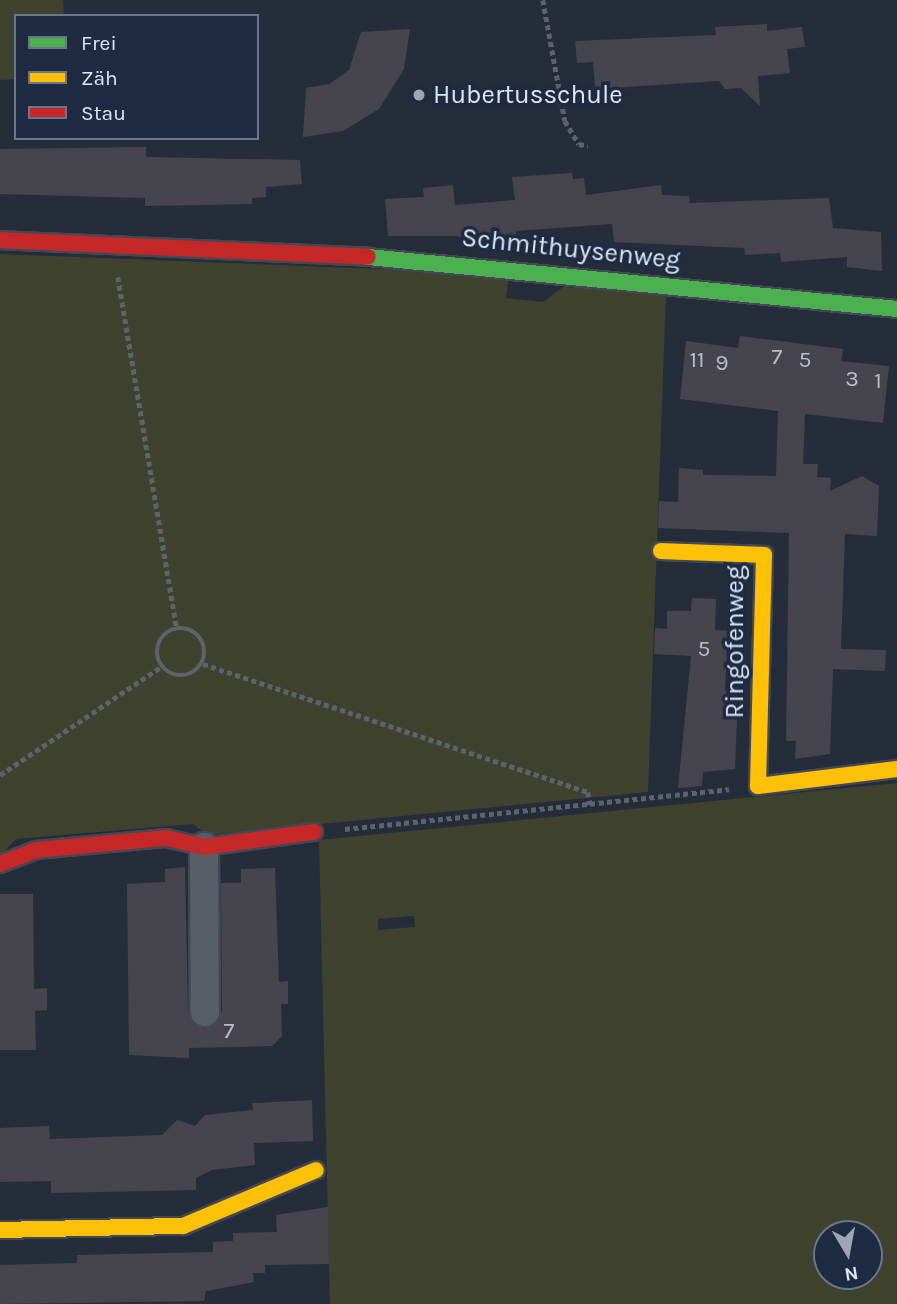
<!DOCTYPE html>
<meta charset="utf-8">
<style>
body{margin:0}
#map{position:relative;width:897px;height:1304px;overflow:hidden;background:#262d3a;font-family:Karla,sans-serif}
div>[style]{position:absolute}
.green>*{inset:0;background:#3f422f}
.building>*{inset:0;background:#46454e}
.path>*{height:4.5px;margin-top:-2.25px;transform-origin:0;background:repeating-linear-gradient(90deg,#5d636b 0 5px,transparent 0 8.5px)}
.path>.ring{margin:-2.25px;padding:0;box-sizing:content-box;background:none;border:4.5px solid #5d636b;border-radius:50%}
.roads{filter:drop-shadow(2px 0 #424854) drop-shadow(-2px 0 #424854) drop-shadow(0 2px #424854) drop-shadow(0 -2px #424854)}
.street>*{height:28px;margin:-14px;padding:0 14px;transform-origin:14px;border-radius:14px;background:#585e68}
.fast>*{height:16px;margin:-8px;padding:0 8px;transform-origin:8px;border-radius:8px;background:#4caf50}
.slow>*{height:16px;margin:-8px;padding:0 8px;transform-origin:8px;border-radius:8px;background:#ffc107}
.jam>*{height:16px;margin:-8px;padding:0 8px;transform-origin:8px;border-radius:8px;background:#c62828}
.dots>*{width:19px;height:19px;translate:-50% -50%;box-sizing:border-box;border:4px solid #1e2b42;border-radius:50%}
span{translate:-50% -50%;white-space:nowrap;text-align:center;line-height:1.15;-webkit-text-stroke:7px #1e2b42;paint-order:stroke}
.number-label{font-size:23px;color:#b8becc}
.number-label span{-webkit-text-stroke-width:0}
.poi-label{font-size:26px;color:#dee7f6}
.left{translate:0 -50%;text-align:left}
.street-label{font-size:26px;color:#dee7f6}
.legend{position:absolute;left:14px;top:14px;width:245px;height:126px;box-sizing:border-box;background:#1e2b42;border:2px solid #6b768a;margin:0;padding:9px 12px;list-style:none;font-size:21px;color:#dee7f6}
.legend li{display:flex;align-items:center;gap:14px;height:35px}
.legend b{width:35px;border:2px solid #6b768a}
.north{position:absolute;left:813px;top:1220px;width:70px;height:70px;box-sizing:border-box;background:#1e2b42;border:2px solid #6b768a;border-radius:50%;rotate:170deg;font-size:19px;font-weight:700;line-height:28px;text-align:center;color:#dee7f6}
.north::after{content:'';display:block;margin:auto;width:24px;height:32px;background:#9ea6b4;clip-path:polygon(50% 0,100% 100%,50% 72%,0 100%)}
</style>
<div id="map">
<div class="green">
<div style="clip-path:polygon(0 0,63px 0,64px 16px,16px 16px,16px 79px,0 80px)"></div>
<div style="clip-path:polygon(0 254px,509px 274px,506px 298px,543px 302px,563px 287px,666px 292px,648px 792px,207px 835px,193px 824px,16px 839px,0 856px)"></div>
<div style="clip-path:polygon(evenodd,897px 783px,897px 1304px,330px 1304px,319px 840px,897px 783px,414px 916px,415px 927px,378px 930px,378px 919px,414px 916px,897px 783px,827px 1234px,869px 1234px,869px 1276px,827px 1276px,827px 1234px)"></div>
</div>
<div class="building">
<div style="clip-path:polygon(767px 24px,767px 31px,802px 27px,805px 47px,787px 49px,790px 73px,758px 76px,760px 106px,741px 88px,725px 89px,719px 81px,595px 89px,593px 62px,577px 63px,575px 41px,716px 35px,715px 27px)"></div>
<div style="clip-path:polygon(410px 29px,404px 69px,379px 109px,343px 131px,303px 137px,306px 88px,329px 84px,349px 70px,361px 32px)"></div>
<div style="clip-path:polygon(146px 147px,146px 157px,300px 160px,302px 184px,266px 187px,266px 197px,252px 198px,252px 204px,145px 206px,145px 198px,0 194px,0 149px)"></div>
<div style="clip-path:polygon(572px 173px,573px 179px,584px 178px,586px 195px,661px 185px,662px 195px,689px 196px,690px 203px,829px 198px,833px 228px,881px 232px,882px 271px,847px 267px,847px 257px,781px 262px,780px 253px,745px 255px,744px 248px,614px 242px,612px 224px,516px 231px,517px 239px,482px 242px,457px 236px,388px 236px,385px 199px,424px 197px,423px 188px,453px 185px,455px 205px,515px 200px,512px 177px)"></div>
<div style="clip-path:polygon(740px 336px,843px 349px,841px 361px,889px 366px,883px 423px,805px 414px,803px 464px,818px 464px,817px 477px,831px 478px,830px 491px,862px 476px,879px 486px,877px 536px,845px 534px,841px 649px,886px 650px,885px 671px,833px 669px,830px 754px,795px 759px,796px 741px,786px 741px,789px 533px,658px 528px,659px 501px,678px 502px,679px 468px,703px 470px,703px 475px,776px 476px,778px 411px,680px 399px,686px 341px,738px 348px)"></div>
<div style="clip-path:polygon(692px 598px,716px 599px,715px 630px,728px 631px,725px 691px,738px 691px,735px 769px,703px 772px,702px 786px,678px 788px,691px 656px,654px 654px,655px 628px,667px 629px,667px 611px,691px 611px)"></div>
<div style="clip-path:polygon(185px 867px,188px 1012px,204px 1029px,222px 1012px,221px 883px,241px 883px,241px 869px,275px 868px,279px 982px,288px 981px,288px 1004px,281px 1004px,282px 1036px,272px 1046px,189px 1048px,189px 1058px,129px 1055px,127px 884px,165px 882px,165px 869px)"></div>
<div style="clip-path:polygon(0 894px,33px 894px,34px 989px,47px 988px,47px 1010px,35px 1011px,36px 1050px,0 1050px)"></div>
<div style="clip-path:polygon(312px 1100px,313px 1141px,254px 1143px,255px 1165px,212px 1170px,196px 1178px,196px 1190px,51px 1193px,51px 1181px,0 1182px,0 1128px,49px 1126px,50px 1139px,162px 1135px,177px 1120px,195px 1126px,205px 1115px,253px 1110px,252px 1103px)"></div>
<div style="clip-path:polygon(328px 1207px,329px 1264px,265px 1265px,265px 1273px,253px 1273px,254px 1282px,206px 1291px,204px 1301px,0 1304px,0 1265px,77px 1263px,77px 1255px,213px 1252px,213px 1242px,233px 1241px,233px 1233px,277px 1232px,276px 1215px)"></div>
</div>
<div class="path">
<div style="left:543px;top:0;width:123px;rotate:79.7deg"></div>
<div style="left:565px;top:121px;width:27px;rotate:59deg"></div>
<div style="left:579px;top:144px;width:9px;rotate:13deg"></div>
<div style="left:118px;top:277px;width:356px;rotate:80.5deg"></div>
<div class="ring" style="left:157px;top:628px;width:43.5px;height:43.5px"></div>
<div style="left:203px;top:664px;width:406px;rotate:18.4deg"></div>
<div style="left:588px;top:792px;width:13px;rotate:81deg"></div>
<div style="left:0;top:775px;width:194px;rotate:-33.9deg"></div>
<div style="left:345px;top:829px;width:386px;rotate:-5.9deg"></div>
</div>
<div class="roads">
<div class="street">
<div style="left:204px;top:847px;width:165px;rotate:89.7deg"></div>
</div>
<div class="fast">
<div style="left:368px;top:257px;width:532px;rotate:5.61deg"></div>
</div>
<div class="slow">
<div style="left:661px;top:551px;width:103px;rotate:2.2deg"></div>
<div style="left:764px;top:555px;width:231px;rotate:91.5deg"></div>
<div style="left:758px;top:786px;width:140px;rotate:-7deg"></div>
<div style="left:0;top:1230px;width:183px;rotate:-1.3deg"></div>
<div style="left:183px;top:1226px;width:144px;rotate:-22.8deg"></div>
</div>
<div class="jam">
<div style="left:0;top:240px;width:368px;rotate:2.6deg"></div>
<div style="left:0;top:864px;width:39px;rotate:-21deg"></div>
<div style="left:36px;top:850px;width:131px;rotate:-5.3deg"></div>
<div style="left:166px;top:838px;width:39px;rotate:13deg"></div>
<div style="left:204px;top:847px;width:111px;rotate:-7.8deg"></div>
</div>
</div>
<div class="dots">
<div style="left:419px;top:95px;background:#9ea6b4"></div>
</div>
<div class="number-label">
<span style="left:777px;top:357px">7</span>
<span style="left:697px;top:360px">11</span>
<span style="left:805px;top:360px">5</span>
<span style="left:722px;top:363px">9</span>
<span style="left:852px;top:379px">3</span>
<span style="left:878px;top:381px">1</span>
<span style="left:704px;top:649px">5</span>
<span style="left:229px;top:1031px">7</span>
</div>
<div class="poi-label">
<span class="left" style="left:433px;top:95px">Hubertusschule</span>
</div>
<div class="street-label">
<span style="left:571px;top:249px;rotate:6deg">Schmithuysenweg</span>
<span style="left:735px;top:642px;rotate:-90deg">Ringofenweg</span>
</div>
<ul class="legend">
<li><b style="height:9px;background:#4caf50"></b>Frei</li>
<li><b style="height:9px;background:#ffc107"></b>Zäh</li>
<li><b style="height:9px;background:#c62828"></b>Stau</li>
</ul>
<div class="north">N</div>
</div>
